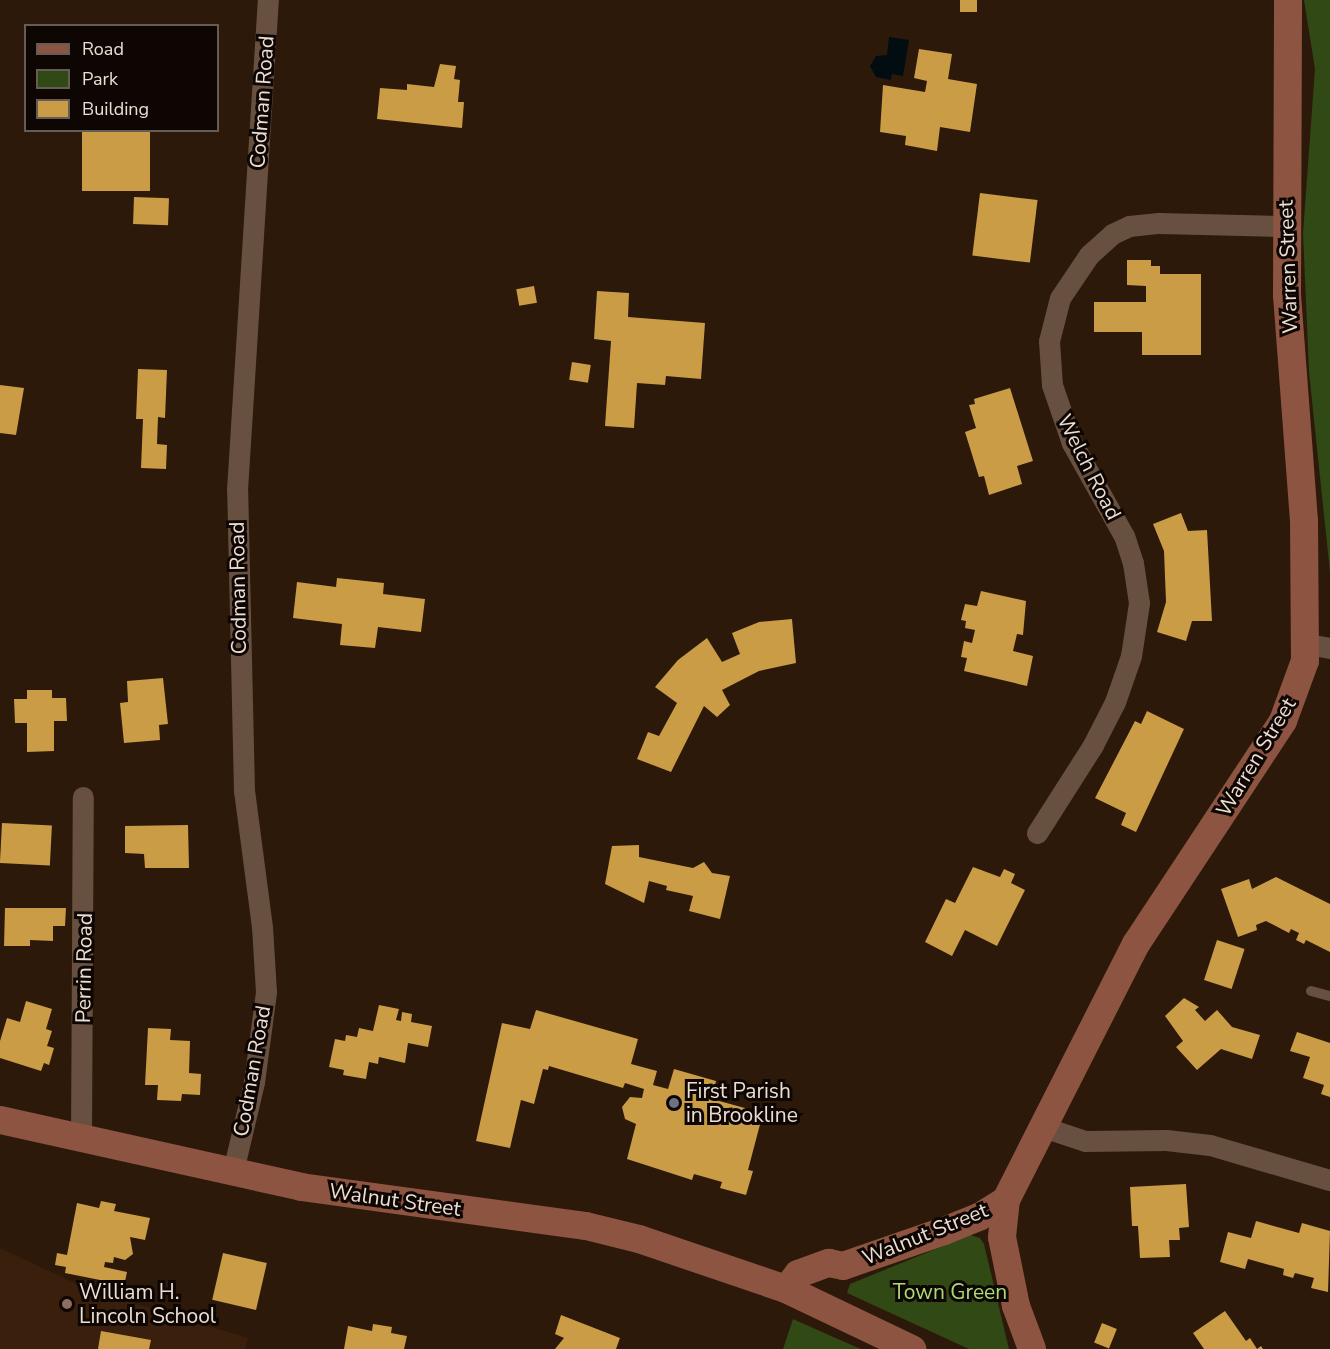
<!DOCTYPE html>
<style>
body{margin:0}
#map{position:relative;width:1330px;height:1349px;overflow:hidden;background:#2c1909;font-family:"Nunito Sans",sans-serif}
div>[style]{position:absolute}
.built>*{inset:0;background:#3a200c}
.green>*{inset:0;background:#314915}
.water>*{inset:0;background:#010d11}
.building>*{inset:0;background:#cb9c46;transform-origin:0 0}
.lane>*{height:10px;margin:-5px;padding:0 5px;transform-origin:5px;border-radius:5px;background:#675040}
.street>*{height:21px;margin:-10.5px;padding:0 10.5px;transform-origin:10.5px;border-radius:10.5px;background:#675040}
.secondary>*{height:28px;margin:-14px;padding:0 14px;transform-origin:14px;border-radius:14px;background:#8d5441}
.dots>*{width:16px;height:16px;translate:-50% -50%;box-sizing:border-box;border:3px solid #0e0602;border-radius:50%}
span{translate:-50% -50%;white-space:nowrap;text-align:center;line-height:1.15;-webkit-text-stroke:6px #0e0602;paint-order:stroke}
.street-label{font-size:21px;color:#ebded4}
.poi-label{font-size:21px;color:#ebded4}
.left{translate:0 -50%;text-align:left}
.park-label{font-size:21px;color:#a9dd72}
.legend{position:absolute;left:24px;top:24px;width:195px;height:108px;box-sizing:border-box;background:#0e0602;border:2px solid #665c56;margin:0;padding:8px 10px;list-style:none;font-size:18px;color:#ebded4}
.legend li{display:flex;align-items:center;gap:12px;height:30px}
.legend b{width:30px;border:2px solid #665c56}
</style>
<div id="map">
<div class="built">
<div style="clip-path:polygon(0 1248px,87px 1289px,248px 1338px,245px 1349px,0 1349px)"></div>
</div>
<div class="green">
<div style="clip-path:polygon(1304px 0,1330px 0,1330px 572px,1309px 372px,1303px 233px,1315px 69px)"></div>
<div style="clip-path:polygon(970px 1235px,980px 1238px,984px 1244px,1009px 1349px,969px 1349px,847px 1293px,850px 1284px)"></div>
<div style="clip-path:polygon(793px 1319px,831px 1336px,861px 1349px,783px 1349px)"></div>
</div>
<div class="water">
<div style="clip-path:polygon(889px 37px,909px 40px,903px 76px,892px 74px,891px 80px,876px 77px,870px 66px,876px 56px,887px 55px)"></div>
</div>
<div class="building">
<div style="left:960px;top:0;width:17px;height:12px"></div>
<div style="clip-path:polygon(919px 49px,952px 54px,948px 79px,977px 84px,970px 132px,940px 127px,937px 151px,905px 145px,906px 136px,880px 132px,883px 85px,925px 92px,927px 81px,914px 78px)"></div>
<div style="clip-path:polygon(440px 64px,456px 66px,454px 79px,460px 80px,458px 102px,464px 102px,462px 128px,377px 119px,380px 88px,407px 90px,407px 84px,434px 87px)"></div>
<div style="left:82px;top:130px;width:68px;height:61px"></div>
<div style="left:980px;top:193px;width:58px;height:63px;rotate:7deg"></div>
<div style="left:134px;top:197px;width:35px;height:27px;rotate:2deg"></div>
<div style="clip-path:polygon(1127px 260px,1151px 260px,1151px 266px,1160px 266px,1160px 274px,1201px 274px,1201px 355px,1142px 355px,1142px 332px,1094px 332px,1094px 302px,1146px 302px,1146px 286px,1127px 285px)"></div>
<div style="left:534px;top:286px;width:17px;height:18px;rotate:80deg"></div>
<div style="clip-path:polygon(597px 291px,629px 293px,628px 317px,705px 323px,701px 379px,666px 376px,665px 385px,637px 383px,634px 428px,605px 426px,611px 341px,594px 339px)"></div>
<div style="left:572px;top:362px;width:19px;height:18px;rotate:9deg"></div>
<div style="clip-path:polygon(138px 369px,167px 370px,165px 418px,158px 417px,157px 444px,167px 445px,166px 469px,141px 468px,143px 419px,136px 419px)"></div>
<div style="clip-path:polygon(0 385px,24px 388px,16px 435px,0 433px)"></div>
<div style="clip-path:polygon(1010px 388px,1033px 461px,1017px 466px,1022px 484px,989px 495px,984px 476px,979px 477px,965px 432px,976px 428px,969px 405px,975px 404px,974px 399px)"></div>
<div style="clip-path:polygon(1181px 513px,1188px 531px,1207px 530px,1212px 621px,1192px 621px,1186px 641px,1157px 632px,1166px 602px,1164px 551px,1153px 524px)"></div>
<div style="clip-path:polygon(337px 578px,384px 583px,383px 594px,425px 599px,421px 632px,378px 627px,375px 648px,340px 645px,342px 624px,293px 618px,297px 582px,336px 587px)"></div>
<div style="clip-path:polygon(981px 591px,1026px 601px,1023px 635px,1017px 634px,1013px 651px,1033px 656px,1027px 686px,964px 671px,967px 658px,961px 657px,964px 641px,972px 643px,975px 630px,965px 628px,966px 621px,961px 620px,965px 604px,977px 606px)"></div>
<div style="clip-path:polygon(792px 619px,796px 663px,759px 671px,722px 690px,730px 705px,717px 717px,704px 706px,671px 772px,637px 759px,648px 732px,659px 736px,677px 703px,655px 687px,678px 660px,707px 638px,722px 662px,740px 654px,732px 633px,759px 622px)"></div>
<div style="clip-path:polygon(163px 678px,168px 724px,159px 725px,160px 740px,124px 743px,120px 703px,128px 702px,127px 681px)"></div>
<div style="clip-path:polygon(27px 690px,52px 690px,52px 698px,66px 698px,67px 721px,54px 721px,54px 751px,27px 752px,27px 723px,15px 723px,14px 699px,27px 699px)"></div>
<div style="clip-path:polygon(1147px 711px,1184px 729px,1136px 832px,1121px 825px,1126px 813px,1095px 798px,1135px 721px,1141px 724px)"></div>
<div style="left:2px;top:823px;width:50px;height:40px;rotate:3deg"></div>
<div style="clip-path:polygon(188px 825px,189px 868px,145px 868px,144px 854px,125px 853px,125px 826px)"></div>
<div style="clip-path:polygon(639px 845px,639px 857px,693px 868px,704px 862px,712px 873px,730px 876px,720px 919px,689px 911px,693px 896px,666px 890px,667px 886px,649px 881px,644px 903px,605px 884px,612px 846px)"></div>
<div style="clip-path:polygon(973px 867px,1000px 877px,1004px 869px,1015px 874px,1011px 883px,1025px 890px,997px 946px,965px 930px,952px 956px,925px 942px,946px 899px,955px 903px)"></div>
<div style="clip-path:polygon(1276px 877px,1330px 904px,1330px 952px,1306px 940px,1304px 944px,1296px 940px,1299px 933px,1291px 929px,1289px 933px,1266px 921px,1256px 925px,1257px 930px,1238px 937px,1221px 889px,1249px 879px,1252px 889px)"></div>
<div style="clip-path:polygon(5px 908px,66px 908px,65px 926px,53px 926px,53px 941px,30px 940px,30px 946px,4px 946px)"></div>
<div style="left:1217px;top:940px;width:29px;height:42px;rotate:18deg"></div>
<div style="clip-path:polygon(1184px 998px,1199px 1007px,1195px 1010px,1205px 1021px,1217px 1010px,1232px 1027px,1260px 1035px,1252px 1059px,1221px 1049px,1197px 1070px,1176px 1047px,1183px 1041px,1165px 1016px)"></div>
<div style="clip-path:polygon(26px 1001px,52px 1009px,46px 1029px,52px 1031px,47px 1046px,54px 1048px,49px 1065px,44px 1063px,41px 1071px,0 1058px,0 1041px,7px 1018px,20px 1022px)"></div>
<div style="clip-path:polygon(379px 1005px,399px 1009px,396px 1020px,401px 1021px,402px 1012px,412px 1014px,411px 1022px,432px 1026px,428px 1047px,408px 1043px,405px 1063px,379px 1057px,378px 1064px,369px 1062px,366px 1079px,343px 1075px,344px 1070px,329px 1067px,335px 1039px,345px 1041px,346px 1035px,357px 1037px,359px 1028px,373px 1031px)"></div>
<div style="clip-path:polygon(536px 1010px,638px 1039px,631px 1064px,657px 1071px,653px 1085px,668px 1089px,674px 1069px,716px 1081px,712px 1099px,763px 1113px,748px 1170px,753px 1171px,746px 1195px,720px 1188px,722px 1182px,694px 1174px,692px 1180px,627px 1159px,636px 1124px,625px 1119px,622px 1107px,630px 1097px,642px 1098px,644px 1089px,625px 1083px,623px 1088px,549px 1066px,548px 1070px,543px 1069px,534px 1104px,521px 1100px,510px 1148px,476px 1141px,502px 1023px,530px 1029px)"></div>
<div style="clip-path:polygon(148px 1028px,171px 1029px,170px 1040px,190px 1041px,189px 1073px,201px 1074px,200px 1095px,182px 1094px,181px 1101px,157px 1100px,158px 1085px,145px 1085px)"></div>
<div style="clip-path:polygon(1297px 1032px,1330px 1043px,1330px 1097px,1321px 1094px,1324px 1085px,1303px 1078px,1310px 1057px,1290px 1051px)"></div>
<div style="clip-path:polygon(1186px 1184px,1189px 1227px,1179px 1228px,1180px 1240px,1169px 1240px,1170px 1257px,1140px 1258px,1138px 1226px,1132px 1226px,1130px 1187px)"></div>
<div style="clip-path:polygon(101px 1201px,116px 1204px,114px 1211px,150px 1218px,145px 1240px,130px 1237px,133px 1254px,125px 1260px,114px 1257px,113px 1263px,105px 1262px,104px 1267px,127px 1272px,122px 1296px,98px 1292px,100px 1280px,65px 1273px,66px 1267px,55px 1265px,57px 1253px,67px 1255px,77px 1203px,99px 1208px)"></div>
<div style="clip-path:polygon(1256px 1221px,1299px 1233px,1302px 1223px,1330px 1231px,1328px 1292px,1311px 1288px,1314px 1278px,1295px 1273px,1293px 1278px,1283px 1275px,1284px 1269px,1248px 1259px,1245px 1269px,1220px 1262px,1228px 1232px,1251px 1238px)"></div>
<div style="left:223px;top:1253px;width:45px;height:48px;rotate:13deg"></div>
<div style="clip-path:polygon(1225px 1311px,1246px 1341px,1250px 1338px,1257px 1349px,1261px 1346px,1263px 1349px,1204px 1349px,1193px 1333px)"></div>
<div style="clip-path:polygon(561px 1315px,620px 1338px,616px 1349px,555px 1349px,564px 1338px,555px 1334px)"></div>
<div style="left:1102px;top:1323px;width:16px;height:21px;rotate:22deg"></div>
<div style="clip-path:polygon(373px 1324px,392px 1327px,391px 1333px,407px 1336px,404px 1349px,344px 1349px,348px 1326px,372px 1331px)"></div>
<div style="clip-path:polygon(101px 1331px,151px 1340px,149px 1349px,98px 1349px)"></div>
</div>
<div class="lane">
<div style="left:1311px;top:991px;width:20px;rotate:15deg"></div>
</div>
<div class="street">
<div style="left:1307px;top:644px;width:23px;rotate:10deg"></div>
<div style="left:1037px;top:833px;width:104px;rotate:-57.5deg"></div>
<div style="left:1093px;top:745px;width:48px;rotate:-62.9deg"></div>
<div style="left:1115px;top:702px;width:49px;rotate:-70.8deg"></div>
<div style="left:1131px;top:656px;width:54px;rotate:-81.4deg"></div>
<div style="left:1139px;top:603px;width:40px;rotate:-98.5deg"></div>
<div style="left:1133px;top:563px;width:28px;rotate:-108deg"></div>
<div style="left:1124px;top:536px;width:107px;rotate:-119.2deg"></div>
<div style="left:1072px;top:443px;width:61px;rotate:-109deg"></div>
<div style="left:1052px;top:385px;width:44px;rotate:-93.9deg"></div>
<div style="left:1049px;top:341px;width:44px;rotate:-75.7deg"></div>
<div style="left:1060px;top:298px;width:52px;rotate:-56deg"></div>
<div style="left:1089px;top:255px;width:31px;rotate:-42deg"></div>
<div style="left:1112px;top:234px;width:19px;rotate:-25deg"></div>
<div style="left:1129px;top:226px;width:30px;rotate:-6deg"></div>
<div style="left:1159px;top:223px;width:126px;rotate:1.4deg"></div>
<div style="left:1043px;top:1127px;width:44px;rotate:18.4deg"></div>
<div style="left:1085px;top:1141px;width:81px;rotate:-0.7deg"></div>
<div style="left:1166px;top:1140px;width:44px;rotate:6.5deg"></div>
<div style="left:1210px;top:1145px;width:125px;rotate:16.3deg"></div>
<div style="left:81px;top:1138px;width:341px;rotate:-89.7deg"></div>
<div style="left:233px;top:1171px;width:91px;rotate:-76.7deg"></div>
<div style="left:254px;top:1082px;width:91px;rotate:-82.4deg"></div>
<div style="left:266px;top:992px;width:65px;rotate:-93.5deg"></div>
<div style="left:262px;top:927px;width:137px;rotate:-97.5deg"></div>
<div style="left:244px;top:791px;width:301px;rotate:-91.3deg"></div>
<div style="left:237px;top:490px;width:491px;rotate:-86.4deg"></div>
</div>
<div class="secondary">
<div style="left:0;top:1120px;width:308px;rotate:12.5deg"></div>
<div style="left:301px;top:1187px;width:288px;rotate:7.8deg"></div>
<div style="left:586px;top:1226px;width:55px;rotate:13.8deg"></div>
<div style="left:639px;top:1239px;width:155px;rotate:18.8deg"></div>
<div style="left:786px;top:1289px;width:140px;rotate:25.5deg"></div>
<div style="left:786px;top:1289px;width:19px;rotate:-51deg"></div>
<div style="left:798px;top:1274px;width:33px;rotate:-20deg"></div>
<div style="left:829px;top:1263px;width:14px;rotate:12deg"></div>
<div style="left:843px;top:1266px;width:107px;rotate:-19.1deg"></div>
<div style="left:944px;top:1231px;width:38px;rotate:-22deg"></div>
<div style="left:979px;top:1217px;width:32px;rotate:-32deg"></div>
<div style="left:1032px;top:1349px;width:46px;rotate:-110.4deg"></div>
<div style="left:1016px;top:1306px;width:70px;rotate:-101.5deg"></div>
<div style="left:1002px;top:1237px;width:37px;rotate:-84deg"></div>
<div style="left:1006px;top:1200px;width:287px;rotate:-63.1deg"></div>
<div style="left:1136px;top:944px;width:267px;rotate:-56.6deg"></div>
<div style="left:1283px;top:721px;width:64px;rotate:-69.9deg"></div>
<div style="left:1305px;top:661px;width:140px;rotate:-90.4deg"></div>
<div style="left:1304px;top:521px;width:226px;rotate:-94.3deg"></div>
<div style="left:1287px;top:296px;width:296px;rotate:-89.8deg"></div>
</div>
<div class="dots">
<div style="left:674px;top:1103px;background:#6b7280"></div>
<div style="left:67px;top:1304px;background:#8d6e63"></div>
</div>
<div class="street-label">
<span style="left:262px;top:102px;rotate:-86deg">Codman Road</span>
<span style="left:1288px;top:267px;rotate:-92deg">Warren Street</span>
<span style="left:1089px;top:467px;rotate:63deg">Welch Road</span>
<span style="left:238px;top:588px;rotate:-91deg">Codman Road</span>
<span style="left:1256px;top:757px;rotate:-59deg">Warren Street</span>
<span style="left:84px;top:968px;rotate:-89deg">Perrin Road</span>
<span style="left:252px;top:1071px;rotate:-80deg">Codman Road</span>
<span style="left:395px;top:1200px;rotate:8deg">Walnut Street</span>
<span style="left:925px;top:1234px;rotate:-22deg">Walnut Street</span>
</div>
<div class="poi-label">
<span class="left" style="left:686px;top:1103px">First Parish<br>in Brookline</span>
<span class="left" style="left:79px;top:1304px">William H.<br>Lincoln School</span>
</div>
<div class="park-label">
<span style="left:950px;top:1292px">Town Green</span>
</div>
<ul class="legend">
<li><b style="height:8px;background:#8d5441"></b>Road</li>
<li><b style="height:16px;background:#314915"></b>Park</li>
<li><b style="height:16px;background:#cb9c46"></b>Building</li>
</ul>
</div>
